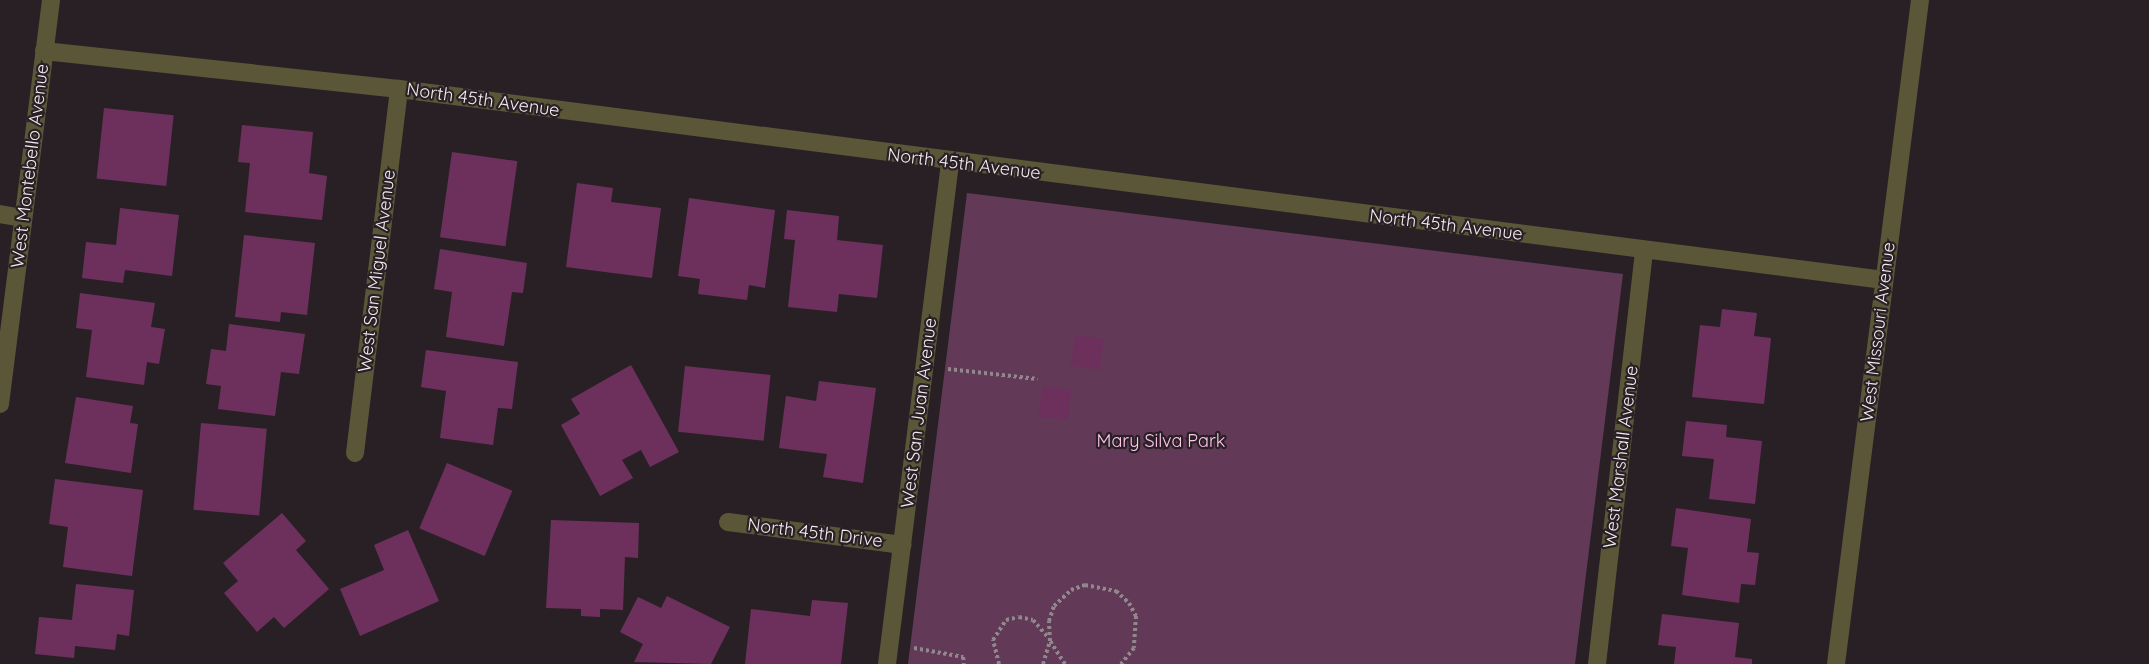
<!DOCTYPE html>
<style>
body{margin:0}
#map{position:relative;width:2149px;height:664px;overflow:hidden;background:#292026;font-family:Quicksand,sans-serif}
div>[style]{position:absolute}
.green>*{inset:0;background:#623956}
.building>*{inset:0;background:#6d305d;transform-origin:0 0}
.path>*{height:4px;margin-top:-2px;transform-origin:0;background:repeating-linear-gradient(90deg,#90888d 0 3px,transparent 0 6px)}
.minor>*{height:18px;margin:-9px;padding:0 9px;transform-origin:9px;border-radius:9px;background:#5b5637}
span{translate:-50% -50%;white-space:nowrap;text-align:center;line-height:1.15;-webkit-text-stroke:4.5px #292026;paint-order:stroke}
.street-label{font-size:18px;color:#f2ebef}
.park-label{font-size:18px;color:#fec5eb}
</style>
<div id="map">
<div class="green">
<div style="clip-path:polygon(967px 193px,1623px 274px,1575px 664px,908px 664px)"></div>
</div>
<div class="building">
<div style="left:104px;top:108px;width:70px;height:71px;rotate:6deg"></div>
<div style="clip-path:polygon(242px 125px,313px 132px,309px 173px,327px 176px,322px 220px,245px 212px,250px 163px,238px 162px)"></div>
<div style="left:452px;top:152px;width:66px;height:86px;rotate:8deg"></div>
<div style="clip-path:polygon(577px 183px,613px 188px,611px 202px,661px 208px,652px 278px,566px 267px)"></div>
<div style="clip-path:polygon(689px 198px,775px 210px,765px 288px,749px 285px,747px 300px,698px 294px,700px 279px,678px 276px)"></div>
<div style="clip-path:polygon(120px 208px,179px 215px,172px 276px,125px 270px,123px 283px,82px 278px,86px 242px,116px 245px)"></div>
<div style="clip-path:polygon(787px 210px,839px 216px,837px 240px,883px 245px,877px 298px,839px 294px,837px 312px,788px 307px,795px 240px,784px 239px)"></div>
<div style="clip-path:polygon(244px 235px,315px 243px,307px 315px,281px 312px,280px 322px,235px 317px)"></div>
<div style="clip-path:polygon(440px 249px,527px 263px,523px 293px,512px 292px,504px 346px,446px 337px,452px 292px,434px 289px)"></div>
<div style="clip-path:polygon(80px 293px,155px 303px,151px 327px,165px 329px,159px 364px,147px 362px,144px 385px,86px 377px,92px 330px,76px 328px)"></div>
<div style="clip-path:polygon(1722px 309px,1757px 313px,1754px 336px,1771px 338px,1764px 404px,1692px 397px,1700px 325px,1720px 327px)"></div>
<div style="clip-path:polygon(229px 324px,305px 334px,299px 374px,281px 372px,275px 416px,218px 409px,221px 386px,206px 384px,211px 349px,226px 351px)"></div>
<div style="left:1075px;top:335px;width:29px;height:31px;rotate:8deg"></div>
<div style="clip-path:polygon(426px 350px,518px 362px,512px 409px,498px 408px,493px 445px,440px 438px,446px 391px,421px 387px)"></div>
<div style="clip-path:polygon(631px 365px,679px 452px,650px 467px,641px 450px,622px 460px,633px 478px,600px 496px,561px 425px,580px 414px,571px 399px)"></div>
<div style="left:685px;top:366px;width:86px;height:66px;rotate:6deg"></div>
<div style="clip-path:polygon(819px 381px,876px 388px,863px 483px,823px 477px,827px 454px,779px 448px,786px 396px,816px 401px)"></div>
<div style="left:1042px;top:387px;width:29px;height:30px;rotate:6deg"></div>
<div style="clip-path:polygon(76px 397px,133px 406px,130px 423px,138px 424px,131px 473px,65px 463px)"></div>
<div style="clip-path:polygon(1686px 421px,1727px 425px,1726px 437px,1762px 441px,1755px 504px,1709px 499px,1714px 459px,1682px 456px)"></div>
<div style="left:201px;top:423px;width:66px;height:87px;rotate:5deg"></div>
<div style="left:447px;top:463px;width:71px;height:71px;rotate:23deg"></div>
<div style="clip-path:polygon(55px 479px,143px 490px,132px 576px,63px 567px,68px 527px,49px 524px)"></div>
<div style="clip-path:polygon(1676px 508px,1751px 519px,1747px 552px,1759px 553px,1755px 585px,1741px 584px,1739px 603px,1682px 595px,1688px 548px,1671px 546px)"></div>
<div style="clip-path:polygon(282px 513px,306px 541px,296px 550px,329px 589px,284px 628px,274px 617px,257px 632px,224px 593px,238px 581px,223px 563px)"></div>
<div style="clip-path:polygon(551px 520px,639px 523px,638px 558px,625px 557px,623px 610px,600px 609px,600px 617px,581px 616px,581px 609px,546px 608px)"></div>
<div style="clip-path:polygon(408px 530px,439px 601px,360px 636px,340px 589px,384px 570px,374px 545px)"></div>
<div style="clip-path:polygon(76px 584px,134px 590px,129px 636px,117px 634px,115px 650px,75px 646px,74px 658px,35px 654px,39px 617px,72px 620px)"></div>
<div style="clip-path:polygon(667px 596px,730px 627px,711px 664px,634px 662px,643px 644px,620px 632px,638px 597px,661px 608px)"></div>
<div style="clip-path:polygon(812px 600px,848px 603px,841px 664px,745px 664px,751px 609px,810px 616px)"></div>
<div style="clip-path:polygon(1662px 614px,1739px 623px,1735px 657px,1752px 659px,1752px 664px,1674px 664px,1676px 647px,1658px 645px)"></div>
</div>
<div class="path">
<div style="left:948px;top:369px;width:90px;rotate:6.4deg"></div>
<div style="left:914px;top:648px;width:50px;rotate:10.4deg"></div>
<div style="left:963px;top:657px;width:7px;rotate:82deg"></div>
<div style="left:999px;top:664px;width:25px;rotate:-104deg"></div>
<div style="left:993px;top:640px;width:24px;rotate:-57deg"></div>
<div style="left:1006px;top:620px;width:13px;rotate:-13deg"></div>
<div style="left:1019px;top:617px;width:14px;rotate:12deg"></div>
<div style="left:1033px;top:620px;width:23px;rotate:49deg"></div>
<div style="left:1043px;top:664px;width:21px;rotate:-73deg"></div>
<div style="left:1065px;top:664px;width:27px;rotate:-123deg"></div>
<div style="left:1050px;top:641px;width:20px;rotate:-93deg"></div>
<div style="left:1049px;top:621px;width:16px;rotate:-72deg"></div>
<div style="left:1054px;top:606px;width:23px;rotate:-43deg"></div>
<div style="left:1071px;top:590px;width:15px;rotate:-20deg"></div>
<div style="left:1085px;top:585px;width:32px;rotate:11deg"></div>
<div style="left:1116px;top:591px;width:18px;rotate:43deg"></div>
<div style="left:1129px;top:603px;width:15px;rotate:62deg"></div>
<div style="left:1136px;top:616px;width:32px;rotate:94deg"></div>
<div style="left:1134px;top:648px;width:21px;rotate:129deg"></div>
</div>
<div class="minor">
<div style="left:44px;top:51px;width:357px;rotate:6.1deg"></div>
<div style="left:399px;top:89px;width:1497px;rotate:7.33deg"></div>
<div style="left:0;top:214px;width:23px;rotate:10deg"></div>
<div style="left:0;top:404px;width:407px;rotate:-82.8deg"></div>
<div style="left:355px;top:453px;width:367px;rotate:-83.1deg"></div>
<div style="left:728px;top:522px;width:176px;rotate:7.5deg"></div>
<div style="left:887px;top:664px;width:505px;rotate:-82.83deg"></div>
<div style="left:1597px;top:664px;width:417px;rotate:-83.5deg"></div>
<div style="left:1836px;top:664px;width:669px;rotate:-82.79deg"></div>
</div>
<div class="street-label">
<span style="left:483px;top:100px;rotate:8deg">North 45th Avenue</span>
<span style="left:964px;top:164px;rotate:7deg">North 45th Avenue</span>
<span style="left:30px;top:166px;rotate:-83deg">West Montebello Avenue</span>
<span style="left:1446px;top:225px;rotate:7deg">North 45th Avenue</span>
<span style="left:377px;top:271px;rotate:-83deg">West San Miguel Avenue</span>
<span style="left:1878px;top:332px;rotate:-83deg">West Missouri Avenue</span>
<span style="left:919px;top:413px;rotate:-83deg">West San Juan Avenue</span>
<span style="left:1621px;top:457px;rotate:-83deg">West Marshall Avenue</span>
<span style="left:815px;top:533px;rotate:7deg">North 45th Drive</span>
</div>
<div class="park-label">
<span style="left:1161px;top:441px">Mary Silva Park</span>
</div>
</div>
